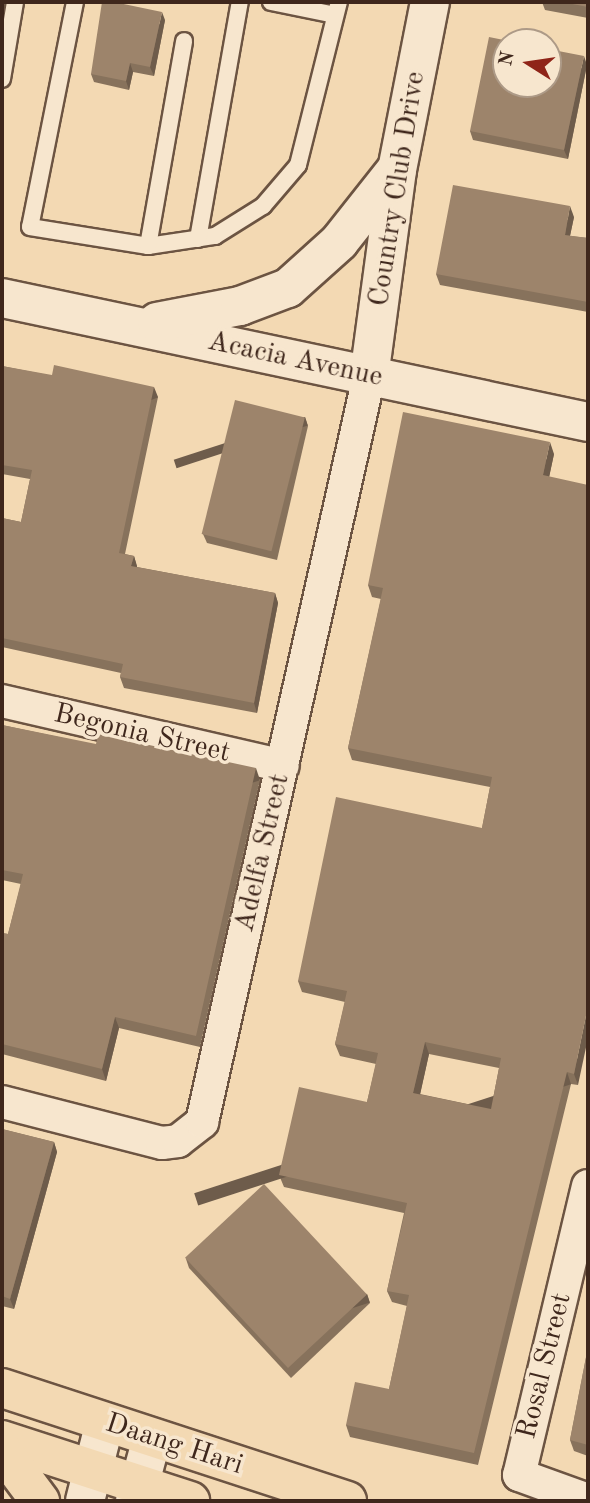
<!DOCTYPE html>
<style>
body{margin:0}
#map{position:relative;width:590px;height:1503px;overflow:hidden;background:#f3d9b3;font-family:"Old Standard TT",serif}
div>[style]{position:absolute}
.roads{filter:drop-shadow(2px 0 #6c5442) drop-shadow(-2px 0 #6c5442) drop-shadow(0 2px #6c5442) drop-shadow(0 -2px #6c5442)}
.lane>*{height:16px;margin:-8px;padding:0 8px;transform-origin:8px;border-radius:8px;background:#f7e6ce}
.street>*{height:32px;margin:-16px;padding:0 16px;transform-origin:16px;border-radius:16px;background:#f7e6ce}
.secondary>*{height:38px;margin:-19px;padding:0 19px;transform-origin:19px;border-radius:19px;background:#f7e6ce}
.primary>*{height:38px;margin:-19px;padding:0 19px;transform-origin:19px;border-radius:19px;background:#f3d9b3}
.wall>*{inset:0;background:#87725c}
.shaded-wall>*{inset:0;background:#6e5c4b;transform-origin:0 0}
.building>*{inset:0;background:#9d846b;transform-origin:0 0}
span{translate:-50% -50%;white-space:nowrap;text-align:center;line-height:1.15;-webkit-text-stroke:7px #f7e6ce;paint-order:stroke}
.street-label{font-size:28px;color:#3f271c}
.frame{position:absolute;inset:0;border:4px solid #3f271c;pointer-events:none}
.north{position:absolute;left:492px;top:28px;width:70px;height:70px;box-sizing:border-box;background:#f7e6ce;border:2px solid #ad9a87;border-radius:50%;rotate:282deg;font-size:19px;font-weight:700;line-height:28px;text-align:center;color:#3f271c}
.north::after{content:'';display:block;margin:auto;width:24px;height:32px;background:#8f2418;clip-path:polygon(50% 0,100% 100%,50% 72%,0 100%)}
</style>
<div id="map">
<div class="roads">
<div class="lane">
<div style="left:75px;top:2px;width:229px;rotate:101.3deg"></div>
<div style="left:30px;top:227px;width:120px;rotate:9.1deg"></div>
<div style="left:148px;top:246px;width:68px;rotate:-8.5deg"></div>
<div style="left:215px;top:236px;width:57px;rotate:-32deg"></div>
<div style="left:263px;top:206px;width:54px;rotate:-49.5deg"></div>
<div style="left:298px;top:165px;width:168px;rotate:-75.9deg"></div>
<div style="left:271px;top:2px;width:65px;rotate:11.5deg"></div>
<div style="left:2px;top:79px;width:78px;rotate:-80.4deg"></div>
<div style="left:198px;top:239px;width:241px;rotate:-80deg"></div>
<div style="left:148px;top:246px;width:208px;rotate:-80deg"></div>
</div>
<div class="street">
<div style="left:2px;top:701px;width:288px;rotate:13deg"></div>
<div style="left:2px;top:1102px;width:165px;rotate:14.4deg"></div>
<div style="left:162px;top:1143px;width:16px;rotate:-7deg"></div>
<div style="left:178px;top:1141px;width:31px;rotate:-38deg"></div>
<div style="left:202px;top:1122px;width:763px;rotate:-77.37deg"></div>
<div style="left:588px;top:1186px;width:297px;rotate:103.4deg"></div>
<div style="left:519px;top:1475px;width:73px;rotate:19.9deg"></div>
</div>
<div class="secondary">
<div style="left:2px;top:298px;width:599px;rotate:11.95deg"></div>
<div style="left:157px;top:322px;width:85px;rotate:-10.9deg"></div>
<div style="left:240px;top:306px;width:51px;rotate:-20.6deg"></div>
<div style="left:288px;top:288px;width:69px;rotate:-42deg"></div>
<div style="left:339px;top:242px;width:92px;rotate:-51.6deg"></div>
<div style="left:369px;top:377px;width:209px;rotate:-82.3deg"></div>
<div style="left:397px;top:170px;width:171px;rotate:-78.9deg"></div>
<div style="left:85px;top:1501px;width:81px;rotate:-75.8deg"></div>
<div style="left:135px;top:1501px;width:65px;rotate:-74.9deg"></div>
</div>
<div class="primary">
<div style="left:2px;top:1388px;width:363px;rotate:18.1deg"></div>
<div style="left:2px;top:1440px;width:198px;rotate:18deg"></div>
<div style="left:2px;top:1450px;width:64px;rotate:53.3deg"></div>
</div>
</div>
<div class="wall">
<div style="clip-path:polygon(542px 2px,588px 2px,588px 18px,545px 10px)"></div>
<div style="clip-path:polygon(165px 20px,154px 76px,133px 72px,129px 90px,94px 82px,91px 74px)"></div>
<div style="clip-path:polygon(587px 65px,568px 159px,473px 140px,470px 131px)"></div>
<div style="clip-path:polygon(574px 217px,570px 236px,588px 238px,588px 312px,440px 285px,436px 274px)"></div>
<div style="clip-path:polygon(2px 366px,158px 397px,125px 554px,134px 556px,137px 567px,275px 593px,278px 603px,257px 713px,124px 688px,120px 677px,121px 673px,2px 647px,2px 518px,21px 522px,30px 479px,2px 474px)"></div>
<div style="clip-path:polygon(305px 417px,308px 426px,277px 560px,207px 543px,203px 534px)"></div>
<div style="clip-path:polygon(evenodd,554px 454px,549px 477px,578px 1085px,571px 1084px,478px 1465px,350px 1437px,346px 1425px,389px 1389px,407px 1306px,392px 1302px,387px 1291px,404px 1213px,284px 1187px,279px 1175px,367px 1102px,376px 1064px,340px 1056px,335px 1044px,345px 1002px,302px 992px,298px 981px,482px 828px,490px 787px,352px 760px,348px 748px,381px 599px,372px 597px,368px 585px,554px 454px,429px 1054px,499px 1068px,491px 1109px,420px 1094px,429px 1054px)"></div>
<div style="clip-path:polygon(2px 725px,260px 780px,200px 1047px,119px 1028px,106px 1081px,2px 1054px,2px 933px,8px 934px,21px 884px,2px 880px)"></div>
<div style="clip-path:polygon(2px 1129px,54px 1142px,57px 1152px,14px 1309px,2px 1306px)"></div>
<div style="clip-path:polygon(186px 1259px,367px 1294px,370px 1303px,291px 1378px,189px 1268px)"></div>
<div style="clip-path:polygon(588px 1347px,588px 1456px,574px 1451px,570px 1440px)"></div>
</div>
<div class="shaded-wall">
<div style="clip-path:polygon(162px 12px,165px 20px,154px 76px,150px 67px)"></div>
<div style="clip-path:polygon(584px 56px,587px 65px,568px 159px,564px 150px)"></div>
<div style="clip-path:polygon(130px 63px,133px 72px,129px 90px,126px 81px)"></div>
<div style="clip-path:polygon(570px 206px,574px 217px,568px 245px,565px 235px)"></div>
<div style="left:154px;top:387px;width:11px;height:170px;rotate:68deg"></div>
<div style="left:305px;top:417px;width:9px;height:138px;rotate:72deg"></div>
<div style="clip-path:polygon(550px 442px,554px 454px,547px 487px,543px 475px)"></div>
<div style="clip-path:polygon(134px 556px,137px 566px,135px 576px,131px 566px)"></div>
<div style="clip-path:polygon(275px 593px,278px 603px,257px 713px,254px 703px)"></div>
<div style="left:256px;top:768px;width:13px;height:275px;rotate:72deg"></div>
<div style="clip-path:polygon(588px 1006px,588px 1038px,578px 1085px,574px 1074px)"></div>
<div style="clip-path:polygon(115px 1017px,119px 1028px,106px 1081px,102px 1069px)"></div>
<div style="clip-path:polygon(425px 1042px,429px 1054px,418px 1104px,413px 1093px)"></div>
<div style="left:567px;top:1072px;width:13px;height:392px;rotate:72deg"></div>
<div style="clip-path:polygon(54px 1142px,57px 1152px,14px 1309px,10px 1299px)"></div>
<div style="left:367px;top:1294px;width:9px;height:109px;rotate:72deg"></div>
</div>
<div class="building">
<div style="clip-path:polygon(102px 2px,114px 2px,162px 12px,150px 67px,130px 63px,126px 81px,91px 74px)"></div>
<div style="clip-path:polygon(562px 2px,588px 2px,588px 7px)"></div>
<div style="clip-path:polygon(489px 37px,514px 42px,506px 42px,506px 84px,548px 84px,548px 49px,584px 56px,564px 150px,470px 131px)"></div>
<div style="clip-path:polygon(453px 185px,570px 206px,565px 235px,588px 238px,588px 302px,436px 274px)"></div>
<div style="clip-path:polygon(54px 365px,154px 387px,119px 553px,134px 556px,131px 566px,275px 593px,254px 703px,120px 677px,123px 664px,2px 638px,2px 518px,21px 522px,32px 470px,2px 465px,2px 366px,52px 375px)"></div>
<div style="left:235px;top:400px;width:72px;height:138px;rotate:14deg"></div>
<div style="clip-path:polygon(evenodd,403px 412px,550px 442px,543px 475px,588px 485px,588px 1006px,574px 1074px,567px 1072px,474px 1453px,346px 1425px,355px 1382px,389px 1389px,409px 1295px,387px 1291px,407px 1203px,279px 1175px,299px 1087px,367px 1102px,378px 1053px,335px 1044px,347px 991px,298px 981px,336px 797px,482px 828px,492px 777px,348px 748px,383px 588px,368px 585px,403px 412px,425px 1042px,501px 1058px,491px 1109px,413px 1093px,425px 1042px)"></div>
<div style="clip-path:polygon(2px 725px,96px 744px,98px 734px,256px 768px,196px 1036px,115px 1017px,102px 1069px,2px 1044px,2px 933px,8px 934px,23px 874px,2px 870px)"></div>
<div style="clip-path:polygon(2px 1129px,54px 1142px,10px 1299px,2px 1296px)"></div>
<div style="left:264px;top:1184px;width:151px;height:108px;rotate:47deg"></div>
<div style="clip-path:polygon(588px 1347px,588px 1445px,570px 1440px)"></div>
</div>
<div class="street-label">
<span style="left:398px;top:189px;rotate:-81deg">Country Club Drive</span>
<span style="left:295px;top:360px;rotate:12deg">Acacia Avenue</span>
<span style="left:142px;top:734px;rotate:13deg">Begonia Street</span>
<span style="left:263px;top:853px;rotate:-77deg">Adelfa Street</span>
<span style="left:545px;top:1366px;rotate:-76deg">Rosal Street</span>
<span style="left:174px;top:1445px;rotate:18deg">Daang Hari</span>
</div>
<div class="frame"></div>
<div class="north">N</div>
</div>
